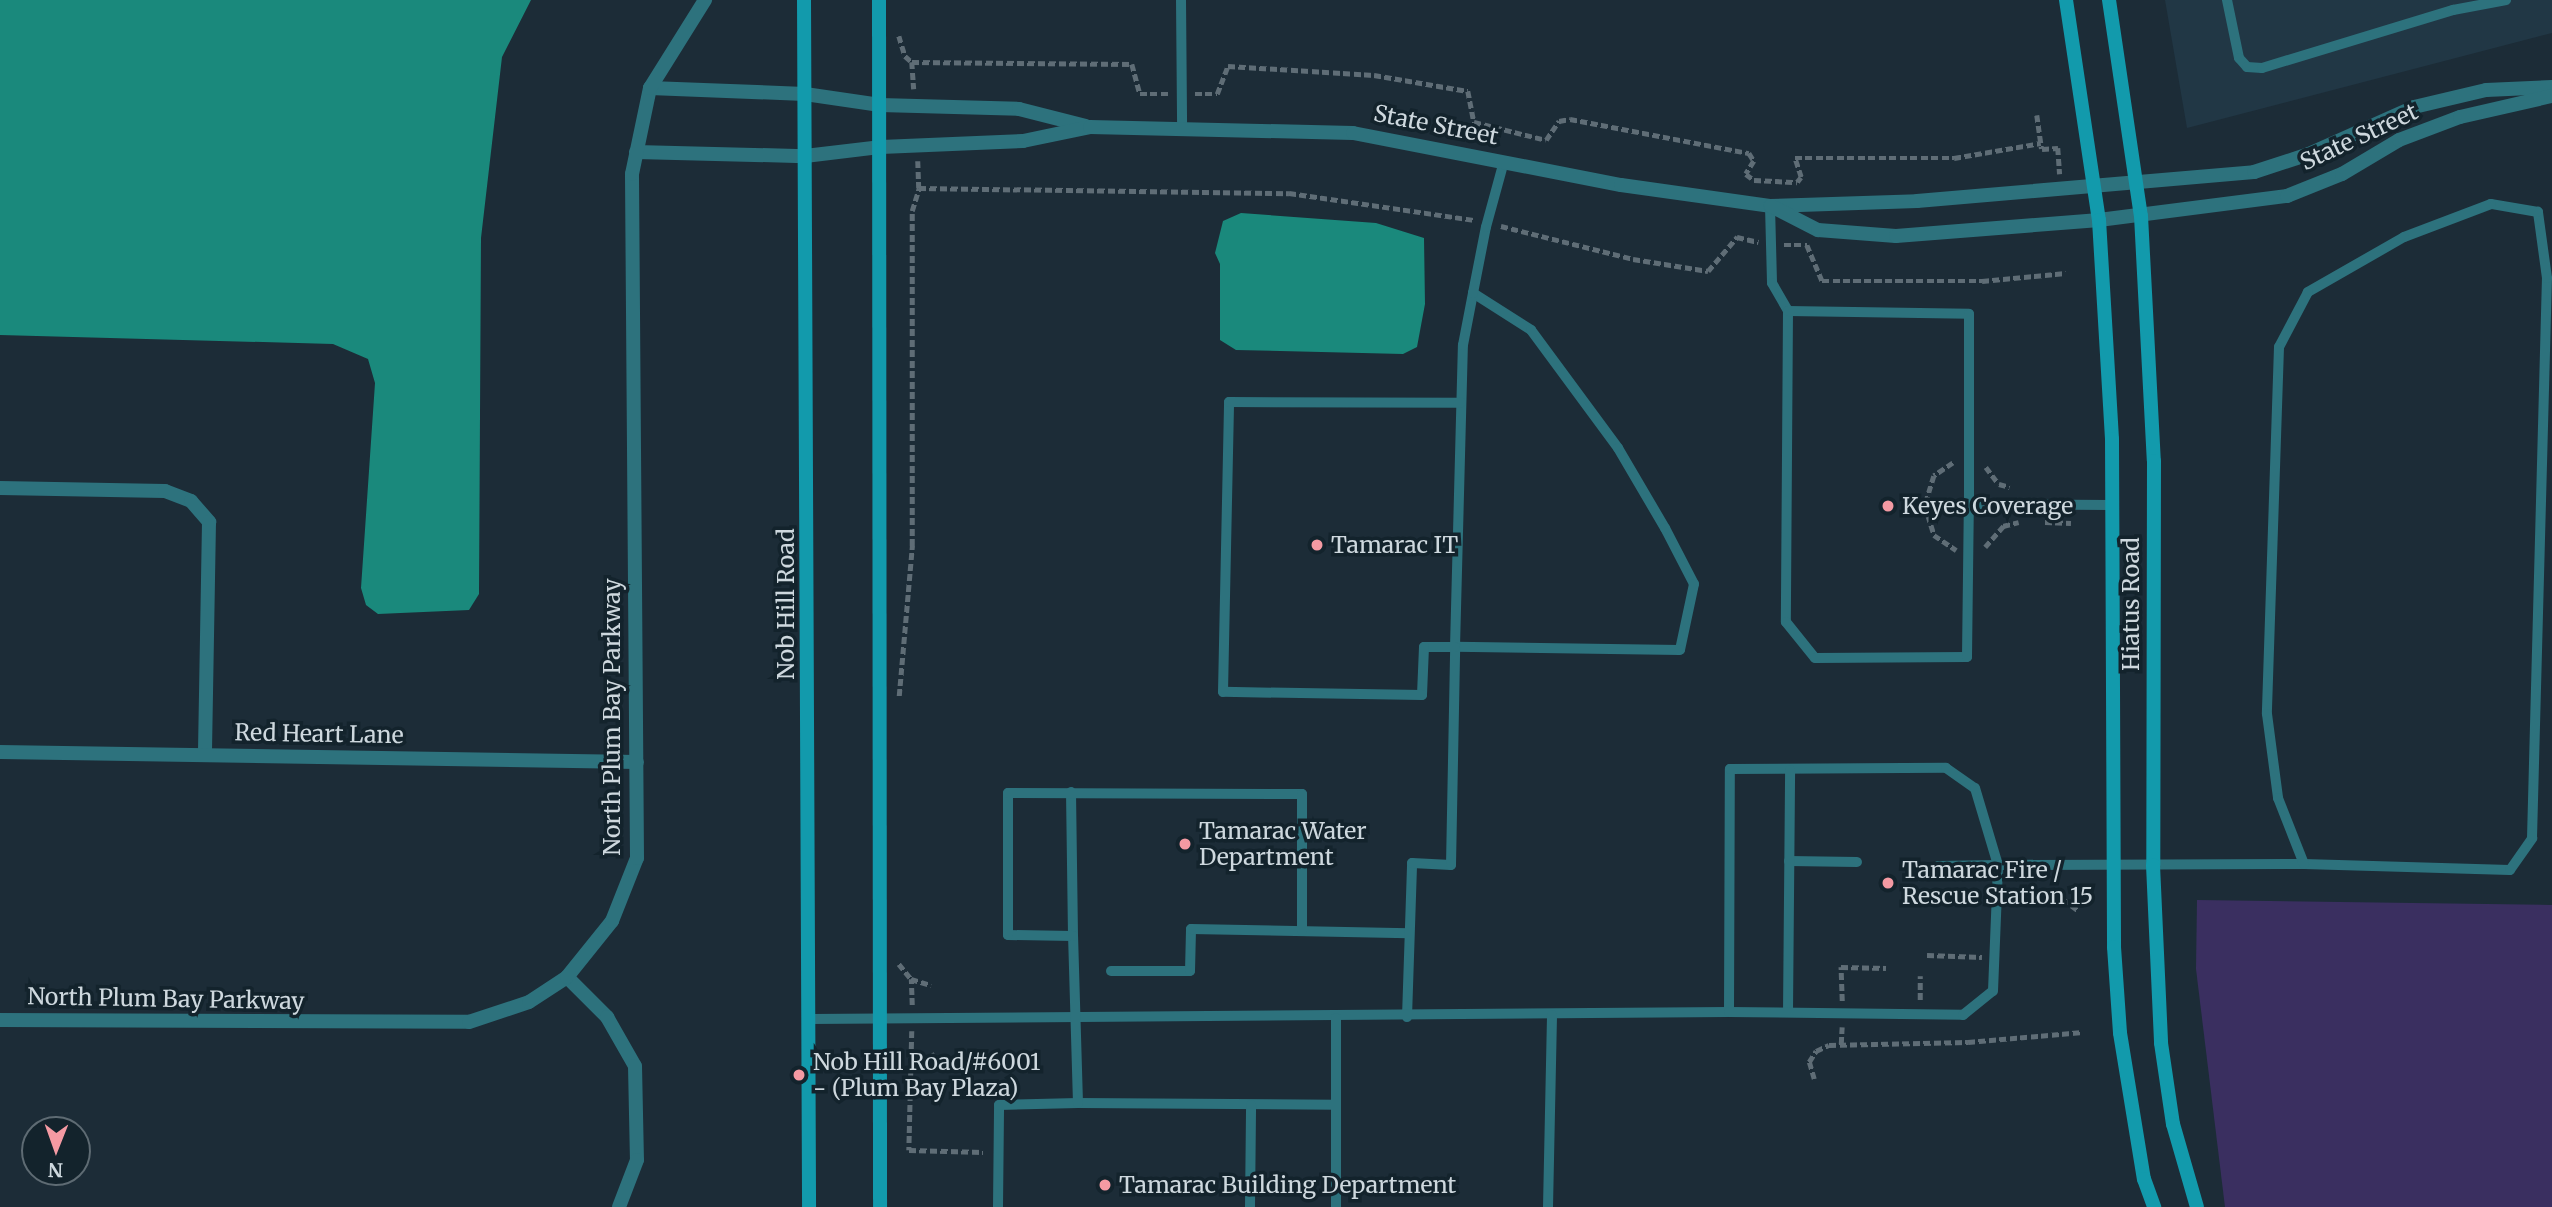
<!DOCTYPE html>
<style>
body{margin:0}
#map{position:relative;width:2552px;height:1207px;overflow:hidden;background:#1c2c37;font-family:Merriweather,serif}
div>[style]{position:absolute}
.built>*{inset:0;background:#213745}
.green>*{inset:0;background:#3a2f60}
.water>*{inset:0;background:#1a897c}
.path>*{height:4.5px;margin-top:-2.25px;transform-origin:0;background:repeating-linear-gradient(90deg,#5f6d76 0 7px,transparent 0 10.5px)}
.lane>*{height:10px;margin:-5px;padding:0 5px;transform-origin:5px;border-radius:5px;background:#2d727d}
.street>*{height:14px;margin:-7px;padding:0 7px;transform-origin:7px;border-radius:7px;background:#2d727d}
.secondary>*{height:14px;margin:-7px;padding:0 7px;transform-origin:7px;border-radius:7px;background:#129aac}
.dots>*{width:19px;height:19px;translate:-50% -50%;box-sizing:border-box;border:4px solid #13232c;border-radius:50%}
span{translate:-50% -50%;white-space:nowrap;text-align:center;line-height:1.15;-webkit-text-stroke:7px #13232c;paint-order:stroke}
.street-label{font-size:23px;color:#ced8de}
.poi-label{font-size:23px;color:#ced8de}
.left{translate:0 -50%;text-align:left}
.north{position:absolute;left:21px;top:1116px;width:70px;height:70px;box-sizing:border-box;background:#13232c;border:2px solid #5e6b73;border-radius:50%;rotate:181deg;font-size:19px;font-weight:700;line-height:28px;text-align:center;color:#ced8de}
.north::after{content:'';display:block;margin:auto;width:24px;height:32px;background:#f49aa3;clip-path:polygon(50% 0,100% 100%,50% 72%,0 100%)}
</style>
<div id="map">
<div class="built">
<div style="clip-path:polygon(2165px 0,2552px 0,2552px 33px,2187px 128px)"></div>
</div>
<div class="green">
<div style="clip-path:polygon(2197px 900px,2552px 905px,2552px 1207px,2225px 1207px,2196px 969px)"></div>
</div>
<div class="water">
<div style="clip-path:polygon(0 0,531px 0,502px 57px,481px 238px,479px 594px,469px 610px,378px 614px,366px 605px,361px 588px,375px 383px,368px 359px,333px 344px,0 335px)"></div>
<div style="clip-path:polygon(1241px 213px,1376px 223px,1424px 238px,1425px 304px,1417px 347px,1403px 354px,1236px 350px,1220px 340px,1220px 264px,1215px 253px,1223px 221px)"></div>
</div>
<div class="path">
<div style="left:899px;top:36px;width:21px;rotate:73deg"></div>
<div style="left:905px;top:56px;width:9px;rotate:41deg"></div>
<div style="left:912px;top:62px;width:220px;rotate:0.5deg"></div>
<div style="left:1132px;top:64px;width:31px;rotate:75deg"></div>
<div style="left:1140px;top:94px;width:28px"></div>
<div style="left:912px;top:62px;width:27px;rotate:86deg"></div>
<div style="left:1195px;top:94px;width:22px"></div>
<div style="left:1217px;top:94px;width:30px;rotate:-69deg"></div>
<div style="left:1228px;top:66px;width:146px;rotate:3.5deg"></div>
<div style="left:1374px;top:75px;width:95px;rotate:9.7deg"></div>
<div style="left:1468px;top:91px;width:32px;rotate:79deg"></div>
<div style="left:1474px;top:122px;width:74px;rotate:14deg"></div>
<div style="left:1546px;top:140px;width:23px;rotate:-56deg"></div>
<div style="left:1559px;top:121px;width:11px;rotate:-10deg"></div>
<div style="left:1570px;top:119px;width:182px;rotate:10.8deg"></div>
<div style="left:1749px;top:153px;width:9px;rotate:58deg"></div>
<div style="left:1754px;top:161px;width:15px;rotate:122deg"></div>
<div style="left:1746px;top:174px;width:10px;rotate:37deg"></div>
<div style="left:1754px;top:180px;width:21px;rotate:3deg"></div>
<div style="left:1775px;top:181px;width:22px;rotate:3deg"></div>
<div style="left:1797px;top:182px;width:6px;rotate:-51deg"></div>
<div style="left:1801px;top:177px;width:20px;rotate:-108deg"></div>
<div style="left:1795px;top:158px;width:159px"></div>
<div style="left:1954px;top:158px;width:88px;rotate:-9.8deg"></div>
<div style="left:2037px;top:115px;width:34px;rotate:82deg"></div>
<div style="left:2042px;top:149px;width:16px;rotate:-4deg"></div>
<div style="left:2058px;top:148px;width:26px;rotate:86deg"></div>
<div style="left:918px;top:161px;width:27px;rotate:88deg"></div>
<div style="left:1501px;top:226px;width:136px;rotate:14deg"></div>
<div style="left:1633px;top:259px;width:76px;rotate:9.1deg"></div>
<div style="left:1708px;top:271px;width:45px;rotate:-49.5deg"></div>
<div style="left:1737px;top:237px;width:22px;rotate:13deg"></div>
<div style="left:1784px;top:245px;width:23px"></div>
<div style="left:1807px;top:245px;width:39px;rotate:67deg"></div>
<div style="left:1822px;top:281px;width:160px"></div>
<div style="left:1982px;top:281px;width:84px;rotate:-5.4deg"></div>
<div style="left:1953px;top:463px;width:23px;rotate:146deg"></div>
<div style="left:1934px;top:476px;width:30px;rotate:107deg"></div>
<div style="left:1925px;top:505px;width:31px;rotate:73deg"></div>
<div style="left:1934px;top:535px;width:27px;rotate:34deg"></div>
<div style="left:1986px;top:467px;width:21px;rotate:53deg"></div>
<div style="left:1999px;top:484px;width:11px;rotate:15deg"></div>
<div style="left:2045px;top:522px;width:26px;rotate:2deg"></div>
<div style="left:1985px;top:547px;width:28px;rotate:-49deg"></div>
<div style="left:2003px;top:526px;width:16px;rotate:-14deg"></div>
<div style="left:899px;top:696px;width:151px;rotate:-85deg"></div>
<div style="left:912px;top:546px;width:335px;rotate:-90deg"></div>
<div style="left:912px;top:211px;width:24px;rotate:-73deg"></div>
<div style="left:919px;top:188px;width:370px;rotate:0.8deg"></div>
<div style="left:1289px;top:193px;width:188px;rotate:8.3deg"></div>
<div style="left:1952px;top:897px;width:31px;rotate:2deg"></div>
<div style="left:2009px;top:902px;width:54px;rotate:-3.2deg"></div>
<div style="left:2063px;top:899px;width:20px;rotate:37deg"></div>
<div style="left:1927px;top:955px;width:55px;rotate:2.1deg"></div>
<div style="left:899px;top:964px;width:19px;rotate:51deg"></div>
<div style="left:1920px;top:1000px;width:24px;rotate:-90deg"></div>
<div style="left:1842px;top:1001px;width:34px;rotate:-92deg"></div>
<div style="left:1841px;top:967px;width:45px;rotate:1.3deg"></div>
<div style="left:912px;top:1005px;width:26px;rotate:-92deg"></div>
<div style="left:911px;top:979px;width:21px;rotate:17deg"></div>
<div style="left:912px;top:1031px;width:119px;rotate:91.4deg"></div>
<div style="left:909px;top:1150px;width:74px;rotate:1.5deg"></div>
<div style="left:1841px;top:1044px;width:17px;rotate:-87deg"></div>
<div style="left:914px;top:1066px;width:24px;rotate:-30deg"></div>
<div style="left:1814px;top:1079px;width:18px;rotate:-106deg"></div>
<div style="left:1809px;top:1062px;width:13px;rotate:-58deg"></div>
<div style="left:1816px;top:1051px;width:14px;rotate:-25deg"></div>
<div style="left:1829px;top:1045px;width:139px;rotate:-1.2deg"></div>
<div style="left:1968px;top:1042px;width:115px;rotate:-5deg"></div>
</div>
<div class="lane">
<div style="left:1181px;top:0;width:125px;rotate:89.5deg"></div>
<div style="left:2227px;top:0;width:59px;rotate:78.3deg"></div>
<div style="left:2239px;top:58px;width:12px;rotate:48deg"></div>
<div style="left:2247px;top:67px;width:15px;rotate:4deg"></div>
<div style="left:2262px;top:68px;width:200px;rotate:-16.9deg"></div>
<div style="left:2453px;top:10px;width:54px;rotate:-10.7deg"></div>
<div style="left:1770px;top:206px;width:77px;rotate:88.5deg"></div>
<div style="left:1772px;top:283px;width:32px;rotate:60deg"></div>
<div style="left:1788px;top:311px;width:311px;rotate:90.4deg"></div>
<div style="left:1786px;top:622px;width:46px;rotate:51.1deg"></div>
<div style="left:1815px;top:658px;width:152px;rotate:-0.4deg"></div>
<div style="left:1967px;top:657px;width:153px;rotate:-89.3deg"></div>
<div style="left:1969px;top:504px;width:142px;rotate:0.4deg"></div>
<div style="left:1473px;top:293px;width:69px;rotate:32.5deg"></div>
<div style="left:1531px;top:330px;width:147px;rotate:53.6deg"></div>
<div style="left:1618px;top:448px;width:93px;rotate:59.6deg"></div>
<div style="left:1665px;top:528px;width:63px;rotate:62.6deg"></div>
<div style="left:1694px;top:584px;width:67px;rotate:102deg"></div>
<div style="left:1680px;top:650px;width:225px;rotate:-179.2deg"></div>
<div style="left:1455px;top:647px;width:302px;rotate:-88.5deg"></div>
<div style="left:1463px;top:345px;width:53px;rotate:-79.1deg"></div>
<div style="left:1473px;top:293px;width:67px;rotate:-78.9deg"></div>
<div style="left:1486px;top:227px;width:68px;rotate:-74.7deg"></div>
<div style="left:1788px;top:311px;width:181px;rotate:0.9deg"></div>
<div style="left:1969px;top:314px;width:190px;rotate:90deg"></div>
<div style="left:1071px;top:792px;width:144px;rotate:89.2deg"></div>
<div style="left:1789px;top:861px;width:68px;rotate:0.8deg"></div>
<div style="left:1111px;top:971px;width:79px"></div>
<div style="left:1190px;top:971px;width:42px;rotate:-88.6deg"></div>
<div style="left:1191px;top:929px;width:218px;rotate:1.1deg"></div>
<div style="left:1729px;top:1012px;width:243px;rotate:-89.8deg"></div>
<div style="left:1730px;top:769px;width:216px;rotate:-0.3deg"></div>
<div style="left:1946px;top:768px;width:35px;rotate:35deg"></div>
<div style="left:1975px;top:788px;width:80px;rotate:73.4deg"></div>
<div style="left:1998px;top:865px;width:60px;rotate:179deg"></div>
<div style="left:1788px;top:1012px;width:242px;rotate:-89.5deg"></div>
<div style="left:1407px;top:1017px;width:154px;rotate:-88.1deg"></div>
<div style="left:1412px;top:863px;width:39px;rotate:3deg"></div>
<div style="left:1451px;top:865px;width:218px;rotate:-88.9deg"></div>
<div style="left:1455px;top:647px;width:31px;rotate:180deg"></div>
<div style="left:1424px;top:647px;width:48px;rotate:92.4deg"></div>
<div style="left:1422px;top:695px;width:199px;rotate:-179.1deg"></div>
<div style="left:1223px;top:692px;width:290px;rotate:-88.8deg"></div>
<div style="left:1229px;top:402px;width:232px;rotate:0.2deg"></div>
<div style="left:810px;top:1019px;width:919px;rotate:-0.44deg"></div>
<div style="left:1729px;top:1012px;width:234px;rotate:0.7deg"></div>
<div style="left:1963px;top:1015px;width:38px;rotate:-39deg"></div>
<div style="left:1993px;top:991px;width:126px;rotate:-87.7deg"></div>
<div style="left:1998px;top:865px;width:306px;rotate:-0.2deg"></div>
<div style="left:2304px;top:864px;width:206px;rotate:1.7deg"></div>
<div style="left:2510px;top:870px;width:39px;rotate:-55deg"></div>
<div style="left:2532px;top:838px;width:560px;rotate:-88.47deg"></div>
<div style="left:2547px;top:278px;width:67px;rotate:-97.8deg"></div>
<div style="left:2538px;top:212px;width:48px;rotate:-170.3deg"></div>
<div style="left:2491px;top:204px;width:93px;rotate:159.2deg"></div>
<div style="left:2404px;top:237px;width:111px;rotate:150.2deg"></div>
<div style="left:2308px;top:292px;width:62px;rotate:117.8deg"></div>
<div style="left:2279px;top:347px;width:367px;rotate:91.9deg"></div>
<div style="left:2267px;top:714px;width:85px;rotate:82.5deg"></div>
<div style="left:2278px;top:798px;width:71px;rotate:68.5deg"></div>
<div style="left:1078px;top:1103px;width:258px;rotate:0.4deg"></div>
<div style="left:998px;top:1207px;width:102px;rotate:-89.4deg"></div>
<div style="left:999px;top:1105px;width:79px;rotate:-1.5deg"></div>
<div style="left:1078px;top:1103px;width:167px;rotate:-91.7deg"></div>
<div style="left:1073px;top:936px;width:65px;rotate:-179.1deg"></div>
<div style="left:1008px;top:935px;width:142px;rotate:-90deg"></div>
<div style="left:1008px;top:793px;width:294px;rotate:0.2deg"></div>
<div style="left:1302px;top:794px;width:137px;rotate:90deg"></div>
<div style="left:1250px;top:1207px;width:102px;rotate:-89.4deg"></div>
<div style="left:1336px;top:1207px;width:189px;rotate:-90deg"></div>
<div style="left:1548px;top:1207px;width:192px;rotate:-88.8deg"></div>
</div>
<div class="street">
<div style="left:650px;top:88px;width:155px;rotate:2.2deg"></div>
<div style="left:805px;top:94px;width:76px;rotate:8.3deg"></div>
<div style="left:880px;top:105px;width:139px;rotate:1.6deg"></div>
<div style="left:1019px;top:109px;width:69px;rotate:14.2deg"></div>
<div style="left:636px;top:152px;width:169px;rotate:1.4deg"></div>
<div style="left:805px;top:156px;width:77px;rotate:-6.8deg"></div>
<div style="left:881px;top:147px;width:142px;rotate:-2.4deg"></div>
<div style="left:1023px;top:141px;width:68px;rotate:-11.8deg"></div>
<div style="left:1090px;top:127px;width:263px;rotate:1.3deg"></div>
<div style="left:1353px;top:133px;width:273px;rotate:11deg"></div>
<div style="left:1621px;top:185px;width:150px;rotate:8deg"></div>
<div style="left:1770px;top:206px;width:147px;rotate:-1.9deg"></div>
<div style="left:1917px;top:201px;width:338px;rotate:-4.9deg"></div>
<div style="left:2254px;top:172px;width:58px;rotate:-18.1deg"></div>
<div style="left:2309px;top:154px;width:115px;rotate:-24.1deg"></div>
<div style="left:2414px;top:107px;width:74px;rotate:-13.3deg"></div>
<div style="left:2486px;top:90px;width:66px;rotate:-2.6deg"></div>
<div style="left:1771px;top:206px;width:53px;rotate:27.1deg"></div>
<div style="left:1818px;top:230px;width:78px;rotate:4.4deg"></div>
<div style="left:1896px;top:236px;width:204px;rotate:-4.5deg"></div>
<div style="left:2099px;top:220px;width:190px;rotate:-7.3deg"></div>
<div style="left:2287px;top:196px;width:59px;rotate:-21.8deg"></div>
<div style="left:2342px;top:174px;width:66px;rotate:-30.8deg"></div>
<div style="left:2399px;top:140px;width:65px;rotate:-20.7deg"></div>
<div style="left:2460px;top:117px;width:94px;rotate:-12.9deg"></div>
<div style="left:0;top:488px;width:165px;rotate:1deg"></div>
<div style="left:165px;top:491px;width:28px;rotate:21deg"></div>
<div style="left:191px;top:501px;width:28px;rotate:49deg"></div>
<div style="left:209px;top:522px;width:233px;rotate:91deg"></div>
<div style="left:0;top:752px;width:637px;rotate:0.9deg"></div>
<div style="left:567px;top:977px;width:57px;rotate:45deg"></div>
<div style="left:607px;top:1017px;width:56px;rotate:60.3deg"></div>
<div style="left:635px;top:1066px;width:94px;rotate:88.8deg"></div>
<div style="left:637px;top:1160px;width:50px;rotate:111deg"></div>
<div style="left:0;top:1020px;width:469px;rotate:0.2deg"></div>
<div style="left:469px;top:1022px;width:63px;rotate:-18.4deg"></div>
<div style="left:529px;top:1002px;width:45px;rotate:-33.3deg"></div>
<div style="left:567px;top:977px;width:72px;rotate:-51.2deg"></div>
<div style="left:612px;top:921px;width:68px;rotate:-68.4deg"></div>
<div style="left:637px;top:858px;width:684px;rotate:-90.42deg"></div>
<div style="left:632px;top:174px;width:88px;rotate:-78.2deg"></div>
<div style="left:650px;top:88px;width:104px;rotate:-58deg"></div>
</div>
<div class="secondary">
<div style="left:804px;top:0;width:1207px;rotate:89.76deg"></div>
<div style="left:879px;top:0;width:1207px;rotate:89.95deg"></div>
<div style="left:2066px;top:0;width:222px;rotate:81.5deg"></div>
<div style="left:2099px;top:220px;width:219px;rotate:86.6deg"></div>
<div style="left:2112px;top:439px;width:508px;rotate:89.77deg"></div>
<div style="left:2114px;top:947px;width:86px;rotate:86deg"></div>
<div style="left:2120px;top:1033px;width:148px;rotate:80.7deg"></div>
<div style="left:2144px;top:1179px;width:30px;rotate:70deg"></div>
<div style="left:2109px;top:0;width:218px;rotate:81.6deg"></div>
<div style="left:2141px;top:216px;width:245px;rotate:87deg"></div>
<div style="left:2154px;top:461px;width:404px;rotate:90.1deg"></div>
<div style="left:2153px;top:865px;width:178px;rotate:87.4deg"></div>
<div style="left:2161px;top:1043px;width:82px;rotate:81.6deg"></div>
<div style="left:2173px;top:1124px;width:86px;rotate:73.9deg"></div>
</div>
<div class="dots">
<div style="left:1888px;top:506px;background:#f49aa3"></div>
<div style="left:1317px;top:545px;background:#f49aa3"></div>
<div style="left:1185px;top:844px;background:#f49aa3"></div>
<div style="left:1888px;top:883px;background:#f49aa3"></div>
<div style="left:799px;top:1075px;background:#f49aa3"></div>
<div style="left:1105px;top:1185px;background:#f49aa3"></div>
</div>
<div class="street-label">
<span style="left:1436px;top:125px;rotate:11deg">State Street</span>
<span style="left:2359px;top:137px;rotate:-25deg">State Street</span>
<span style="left:786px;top:604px;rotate:-90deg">Nob Hill Road</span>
<span style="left:2131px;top:604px;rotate:-90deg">Hiatus Road</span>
<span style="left:612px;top:717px;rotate:-90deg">North Plum Bay Parkway</span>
<span style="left:319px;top:734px;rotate:1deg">Red Heart Lane</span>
<span style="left:166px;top:999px;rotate:1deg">North Plum Bay Parkway</span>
</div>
<div class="poi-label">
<span class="left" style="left:1902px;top:506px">Keyes Coverage</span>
<span class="left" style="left:1331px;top:545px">Tamarac IT</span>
<span class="left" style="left:1199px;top:844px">Tamarac Water<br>Department</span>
<span class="left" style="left:1902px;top:883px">Tamarac Fire /<br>Rescue Station 15</span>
<span class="left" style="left:813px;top:1075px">Nob Hill Road/#6001<br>- (Plum Bay Plaza)</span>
<span class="left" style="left:1119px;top:1185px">Tamarac Building Department</span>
</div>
<div class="north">N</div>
</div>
